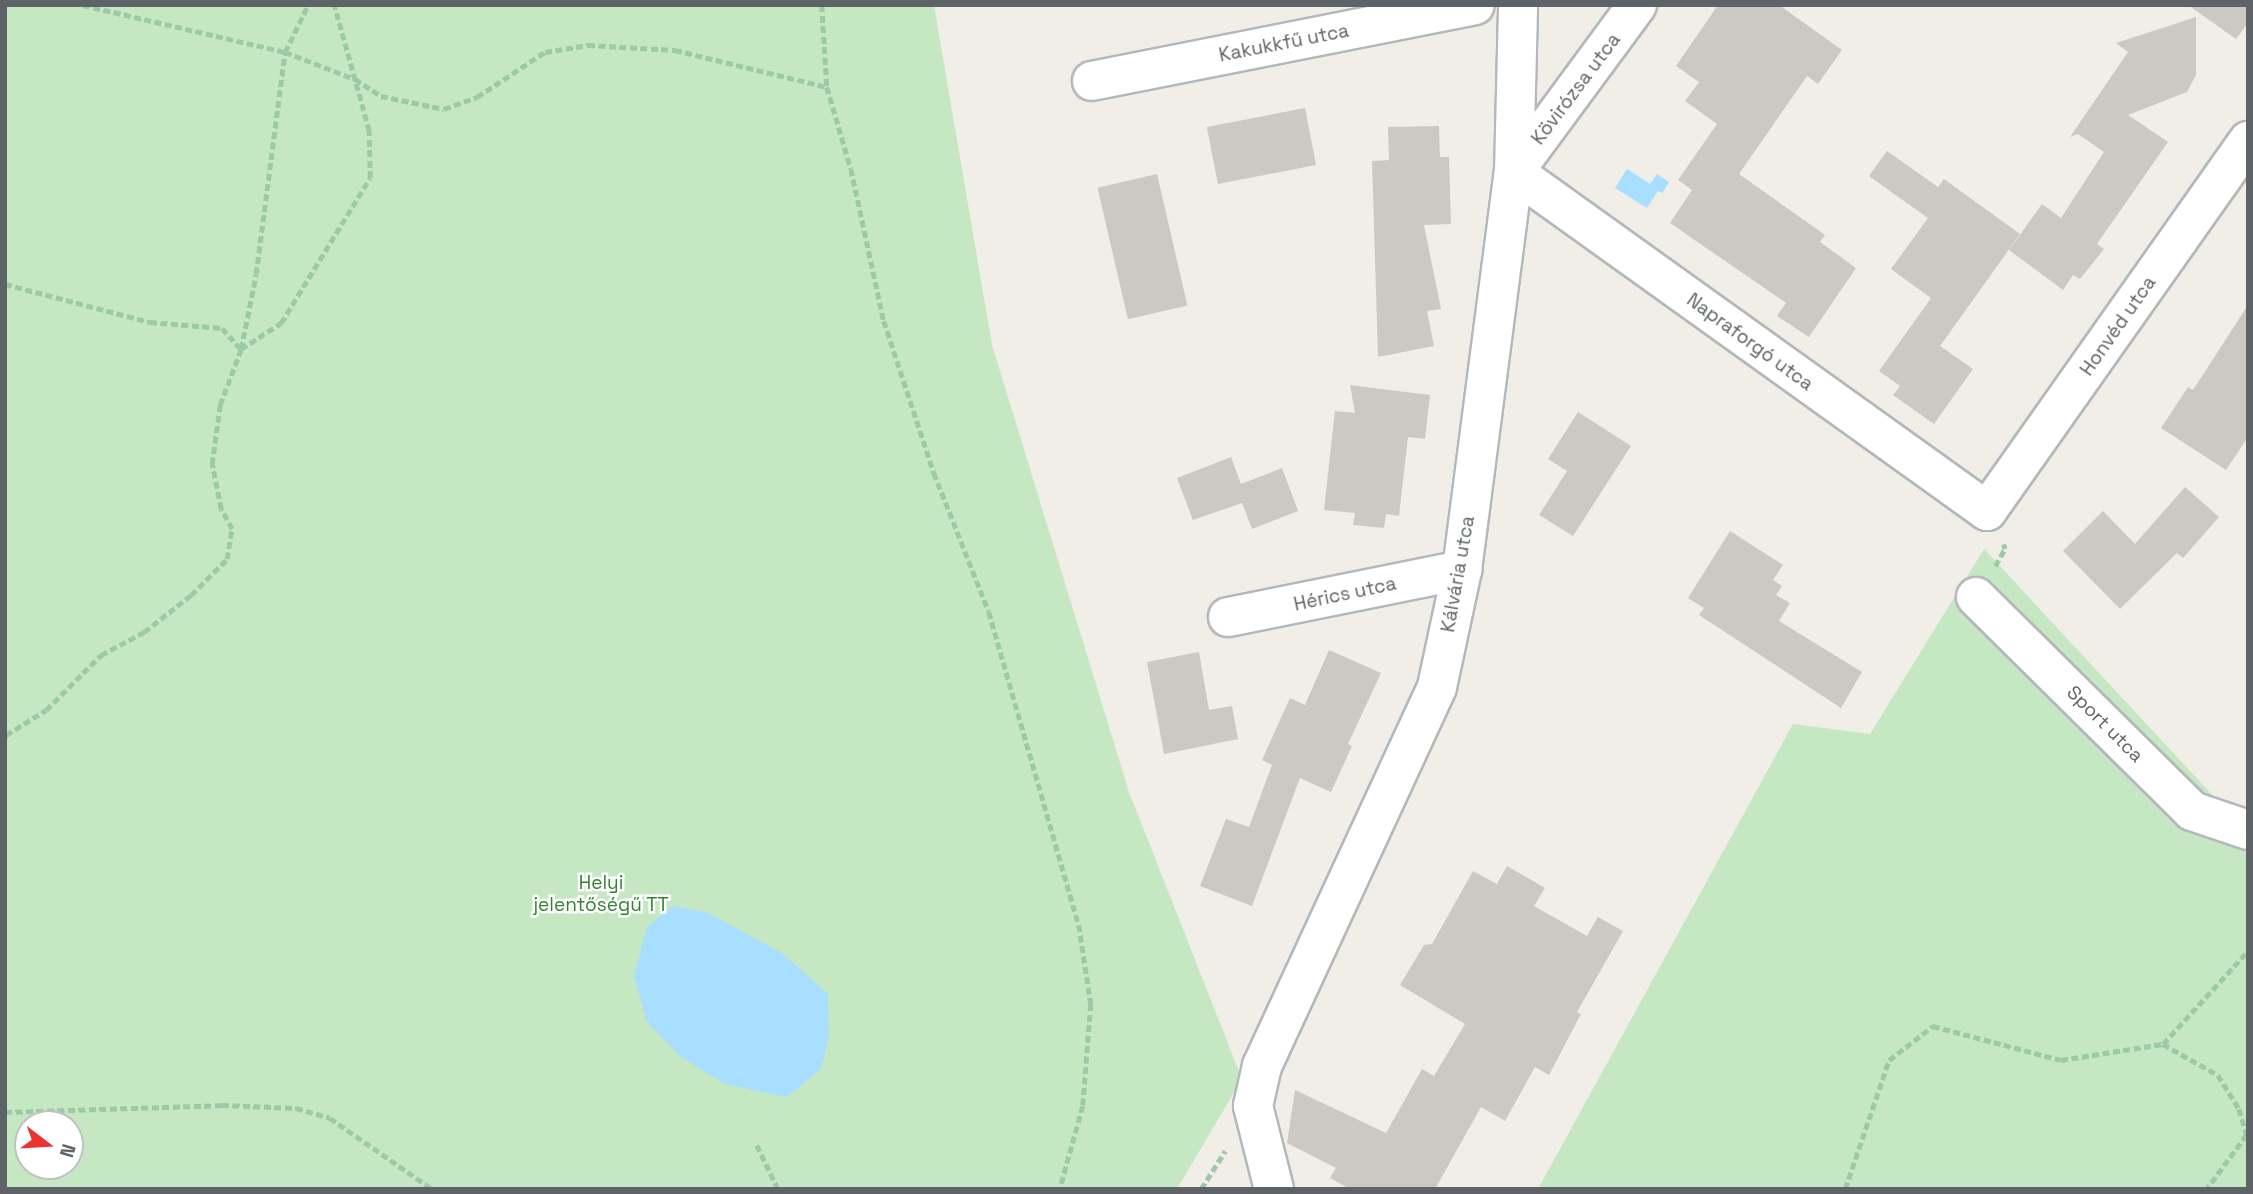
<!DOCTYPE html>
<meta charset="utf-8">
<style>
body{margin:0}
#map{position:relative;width:2253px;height:1194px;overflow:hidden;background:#f0eee7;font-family:"Space Grotesk",sans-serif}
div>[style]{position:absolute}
.green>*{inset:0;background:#c5e8c3}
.water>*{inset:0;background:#a8deff}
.building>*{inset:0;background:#ccc9c4;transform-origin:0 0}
.path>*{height:4.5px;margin-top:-2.25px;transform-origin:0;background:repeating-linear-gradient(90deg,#9cc9a6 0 7px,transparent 0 10.5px)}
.roads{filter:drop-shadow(2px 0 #b4b7bb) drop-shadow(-2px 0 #b4b7bb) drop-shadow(0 2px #b4b7bb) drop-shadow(0 -2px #b4b7bb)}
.minor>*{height:38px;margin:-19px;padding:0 19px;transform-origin:19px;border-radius:19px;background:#fff}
span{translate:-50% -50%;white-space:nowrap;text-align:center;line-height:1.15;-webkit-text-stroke:5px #fff;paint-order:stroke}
.street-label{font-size:19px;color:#5e6367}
.park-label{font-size:19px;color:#338232}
.frame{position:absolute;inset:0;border:7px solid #5e6367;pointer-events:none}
.north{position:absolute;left:14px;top:1110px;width:70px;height:70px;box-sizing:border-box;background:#fff;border:2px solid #bfc1c2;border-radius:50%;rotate:107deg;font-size:19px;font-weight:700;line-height:28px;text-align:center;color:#5e6367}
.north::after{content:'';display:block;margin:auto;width:24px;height:32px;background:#ed3330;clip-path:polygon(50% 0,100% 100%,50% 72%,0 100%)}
</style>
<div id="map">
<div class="green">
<div style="clip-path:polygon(evenodd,5px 5px,934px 5px,992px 345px,1129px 792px,1242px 1079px,1177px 1189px,5px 1189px,5px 5px,28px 1124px,70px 1124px,70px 1166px,28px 1166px,28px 1124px)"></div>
<div style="clip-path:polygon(1984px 549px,2230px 814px,2248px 818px,2248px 1189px,1538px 1189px,1793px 724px,1870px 734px)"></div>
</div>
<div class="water">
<div style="clip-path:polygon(1627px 169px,1650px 184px,1657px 174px,1669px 182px,1662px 193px,1658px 191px,1647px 208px,1615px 188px)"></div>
<div style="clip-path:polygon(673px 906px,708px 913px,782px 953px,828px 994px,829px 1036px,821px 1069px,787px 1097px,725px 1084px,681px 1057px,647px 1022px,634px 976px,647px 927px)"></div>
</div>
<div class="building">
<div style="clip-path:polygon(1718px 5px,1779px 5px,1842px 50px,1818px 84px,1807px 76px,1739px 174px,1825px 235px,1820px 242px,1856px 268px,1809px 337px,1777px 316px,1786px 303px,1670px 223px,1692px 190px,1678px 180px,1717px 124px,1685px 101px,1699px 82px,1676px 66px)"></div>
<div style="clip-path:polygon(2188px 5px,2248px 5px,2248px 23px,2236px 39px)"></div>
<div style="clip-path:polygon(2196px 17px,2196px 75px,2187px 92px,2128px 115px,2168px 142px,2097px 244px,2104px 249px,2080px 279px,2073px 275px,2063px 290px,2009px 250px,2042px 204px,2061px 218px,2104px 152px,2078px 134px,2070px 137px,2128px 52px,2116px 43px)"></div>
<div style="left:1305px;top:108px;width:58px;height:100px;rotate:79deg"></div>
<div style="clip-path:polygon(1439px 126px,1440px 157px,1449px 157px,1451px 224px,1424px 225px,1441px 309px,1427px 311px,1434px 346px,1378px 357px,1372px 161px,1389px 160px,1388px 127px)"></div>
<div style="clip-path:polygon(1887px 151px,1938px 187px,1944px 179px,2020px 234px,1940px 346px,1973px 369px,1934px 424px,1893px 395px,1900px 386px,1879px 371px,1931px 298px,1891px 269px,1928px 218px,1869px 176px)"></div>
<div style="left:1157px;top:174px;width:135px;height:61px;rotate:77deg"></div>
<div style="clip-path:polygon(2248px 305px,2248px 437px,2226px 470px,2161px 428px,2188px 387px,2193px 390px)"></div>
<div style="clip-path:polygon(1350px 385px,1430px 395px,1425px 439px,1408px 437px,1399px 516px,1386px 514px,1384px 528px,1353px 525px,1355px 513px,1324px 510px,1335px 411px,1355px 413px)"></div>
<div style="clip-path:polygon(1578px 412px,1631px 446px,1573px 536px,1539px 515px,1567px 471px,1548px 459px)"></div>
<div style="clip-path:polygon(1231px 457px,1241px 484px,1282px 468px,1298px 511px,1252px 529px,1242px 503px,1193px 520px,1177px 478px)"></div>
<div style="clip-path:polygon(2185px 487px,2219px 517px,2183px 558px,2177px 553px,2120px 609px,2063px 551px,2103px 511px,2135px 544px)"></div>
<div style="clip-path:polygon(1730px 531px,1783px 565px,1773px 580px,1782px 586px,1776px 595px,1790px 603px,1779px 621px,1862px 672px,1841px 708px,1699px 615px,1704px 608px,1688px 598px)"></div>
<div style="clip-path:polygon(1329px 650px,1381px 673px,1348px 744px,1352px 746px,1331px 792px,1300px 778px,1252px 906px,1200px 886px,1226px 819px,1249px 827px,1272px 765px,1262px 760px,1290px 698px,1305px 705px)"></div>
<div style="clip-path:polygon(1199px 652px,1209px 710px,1232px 706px,1238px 739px,1164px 754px,1147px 662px)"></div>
<div style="clip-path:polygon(1507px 866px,1545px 888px,1534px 906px,1587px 936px,1598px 917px,1623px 931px,1577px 1012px,1581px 1014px,1549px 1075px,1535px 1067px,1505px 1121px,1481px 1107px,1435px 1189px,1350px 1189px,1330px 1178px,1336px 1168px,1287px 1143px,1295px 1090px,1386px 1133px,1422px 1069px,1434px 1076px,1465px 1024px,1400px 985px,1424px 945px,1432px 944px,1473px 871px,1497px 884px)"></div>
</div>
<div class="path">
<div style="left:83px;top:5px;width:207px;rotate:13.1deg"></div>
<div style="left:285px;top:52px;width:75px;rotate:21.1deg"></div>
<div style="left:355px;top:79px;width:31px;rotate:33deg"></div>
<div style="left:381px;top:96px;width:64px;rotate:11.7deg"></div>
<div style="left:444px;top:109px;width:35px;rotate:-20deg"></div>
<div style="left:477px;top:97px;width:82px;rotate:-33.5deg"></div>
<div style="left:545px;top:52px;width:44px;rotate:-9.2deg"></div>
<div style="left:588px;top:45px;width:87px;rotate:3.3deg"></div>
<div style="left:675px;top:50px;width:156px;rotate:13.7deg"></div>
<div style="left:827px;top:87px;width:85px;rotate:73.7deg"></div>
<div style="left:851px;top:169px;width:156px;rotate:77.8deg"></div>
<div style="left:884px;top:321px;width:160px;rotate:71.8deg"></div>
<div style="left:934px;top:473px;width:149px;rotate:68.4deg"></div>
<div style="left:989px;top:612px;width:326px;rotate:74deg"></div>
<div style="left:1079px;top:925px;width:80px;rotate:81.4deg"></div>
<div style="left:1091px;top:1004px;width:102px;rotate:94.5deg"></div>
<div style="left:1083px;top:1106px;width:86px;rotate:105.5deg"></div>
<div style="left:822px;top:5px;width:82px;rotate:86.5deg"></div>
<div style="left:5px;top:284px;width:150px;rotate:14.7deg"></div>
<div style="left:150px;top:322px;width:72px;rotate:4.8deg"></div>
<div style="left:222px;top:328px;width:28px;rotate:48deg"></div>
<div style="left:241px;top:349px;width:48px;rotate:-33deg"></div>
<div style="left:281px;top:323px;width:170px;rotate:-58.5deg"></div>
<div style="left:370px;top:178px;width:47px;rotate:-91.2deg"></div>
<div style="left:369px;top:131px;width:131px;rotate:-105.5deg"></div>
<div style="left:1995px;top:566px;width:20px;rotate:-60deg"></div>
<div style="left:2005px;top:549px;width:5px;rotate:-112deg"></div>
<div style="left:5px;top:738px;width:3px;rotate:-72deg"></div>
<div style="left:6px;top:735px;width:47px;rotate:-32deg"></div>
<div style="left:46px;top:710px;width:78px;rotate:-45deg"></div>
<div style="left:101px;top:655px;width:49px;rotate:-28.1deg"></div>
<div style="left:144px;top:632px;width:60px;rotate:-38.2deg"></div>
<div style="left:191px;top:595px;width:51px;rotate:-45deg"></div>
<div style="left:227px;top:559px;width:30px;rotate:-81deg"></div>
<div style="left:232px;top:529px;width:23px;rotate:-119deg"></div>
<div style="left:221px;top:509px;width:46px;rotate:-101.3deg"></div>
<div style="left:212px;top:464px;width:60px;rotate:-82.3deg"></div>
<div style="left:220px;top:405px;width:60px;rotate:-69.4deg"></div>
<div style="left:241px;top:349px;width:76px;rotate:-78.7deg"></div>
<div style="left:256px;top:274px;width:224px;rotate:-82.6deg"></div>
<div style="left:285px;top:52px;width:52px;rotate:-63.9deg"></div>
<div style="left:2163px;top:1044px;width:63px;rotate:29.4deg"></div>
<div style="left:2218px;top:1075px;width:40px;rotate:58deg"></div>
<div style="left:2239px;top:1109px;width:27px;rotate:73deg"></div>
<div style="left:2247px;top:1135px;width:67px;rotate:126.5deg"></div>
<div style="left:5px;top:1112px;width:217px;rotate:-1.8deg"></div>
<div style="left:222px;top:1105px;width:74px;rotate:2.3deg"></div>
<div style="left:296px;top:1108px;width:35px;rotate:16deg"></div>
<div style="left:330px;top:1118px;width:124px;rotate:34.8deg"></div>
<div style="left:757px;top:1145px;width:49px;rotate:64.5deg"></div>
<div style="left:1201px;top:1189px;width:45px;rotate:-57.7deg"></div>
<div style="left:1845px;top:1189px;width:136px;rotate:-71.2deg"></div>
<div style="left:1889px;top:1060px;width:56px;rotate:-37.7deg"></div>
<div style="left:1933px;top:1026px;width:132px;rotate:14.9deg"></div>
<div style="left:2061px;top:1060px;width:103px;rotate:-8.9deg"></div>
<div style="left:2163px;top:1044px;width:126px;rotate:-47.6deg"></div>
</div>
<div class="roads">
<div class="minor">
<div style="left:1092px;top:81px;width:390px;rotate:-11.2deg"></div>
<div style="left:1514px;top:172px;width:582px;rotate:35.63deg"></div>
<div style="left:1987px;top:511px;width:453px;rotate:-54.8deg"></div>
<div style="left:1514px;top:172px;width:207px;rotate:-53.6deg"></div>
<div style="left:1976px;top:597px;width:304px;rotate:44.7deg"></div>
<div style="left:2192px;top:811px;width:59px;rotate:18.7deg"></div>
<div style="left:1228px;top:617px;width:239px;rotate:-11.4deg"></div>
<div style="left:1274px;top:1189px;width:86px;rotate:-104.2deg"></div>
<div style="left:1253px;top:1106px;width:41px;rotate:-77.3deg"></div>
<div style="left:1262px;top:1066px;width:417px;rotate:-65.2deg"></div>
<div style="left:1437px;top:687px;width:120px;rotate:-77.9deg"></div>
<div style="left:1462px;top:570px;width:401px;rotate:-82.6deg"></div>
<div style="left:1514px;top:172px;width:167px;rotate:-88.6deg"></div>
</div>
</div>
<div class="street-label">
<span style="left:1284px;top:43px;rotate:-11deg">Kakukkfű utca</span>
<span style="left:1576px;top:89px;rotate:-53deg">Kövirózsa utca</span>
<span style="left:2118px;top:326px;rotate:-55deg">Honvéd utca</span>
<span style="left:1750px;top:342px;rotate:36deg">Napraforgó utca</span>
<span style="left:1458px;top:574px;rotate:-80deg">Kálvária utca</span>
<span style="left:1345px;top:594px;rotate:-12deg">Hérics utca</span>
<span style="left:2105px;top:724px;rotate:45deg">Sport utca</span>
</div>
<div class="park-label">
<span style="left:601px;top:894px">Helyi<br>jelentőségű TT</span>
</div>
<div class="frame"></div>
<div class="north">N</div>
</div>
